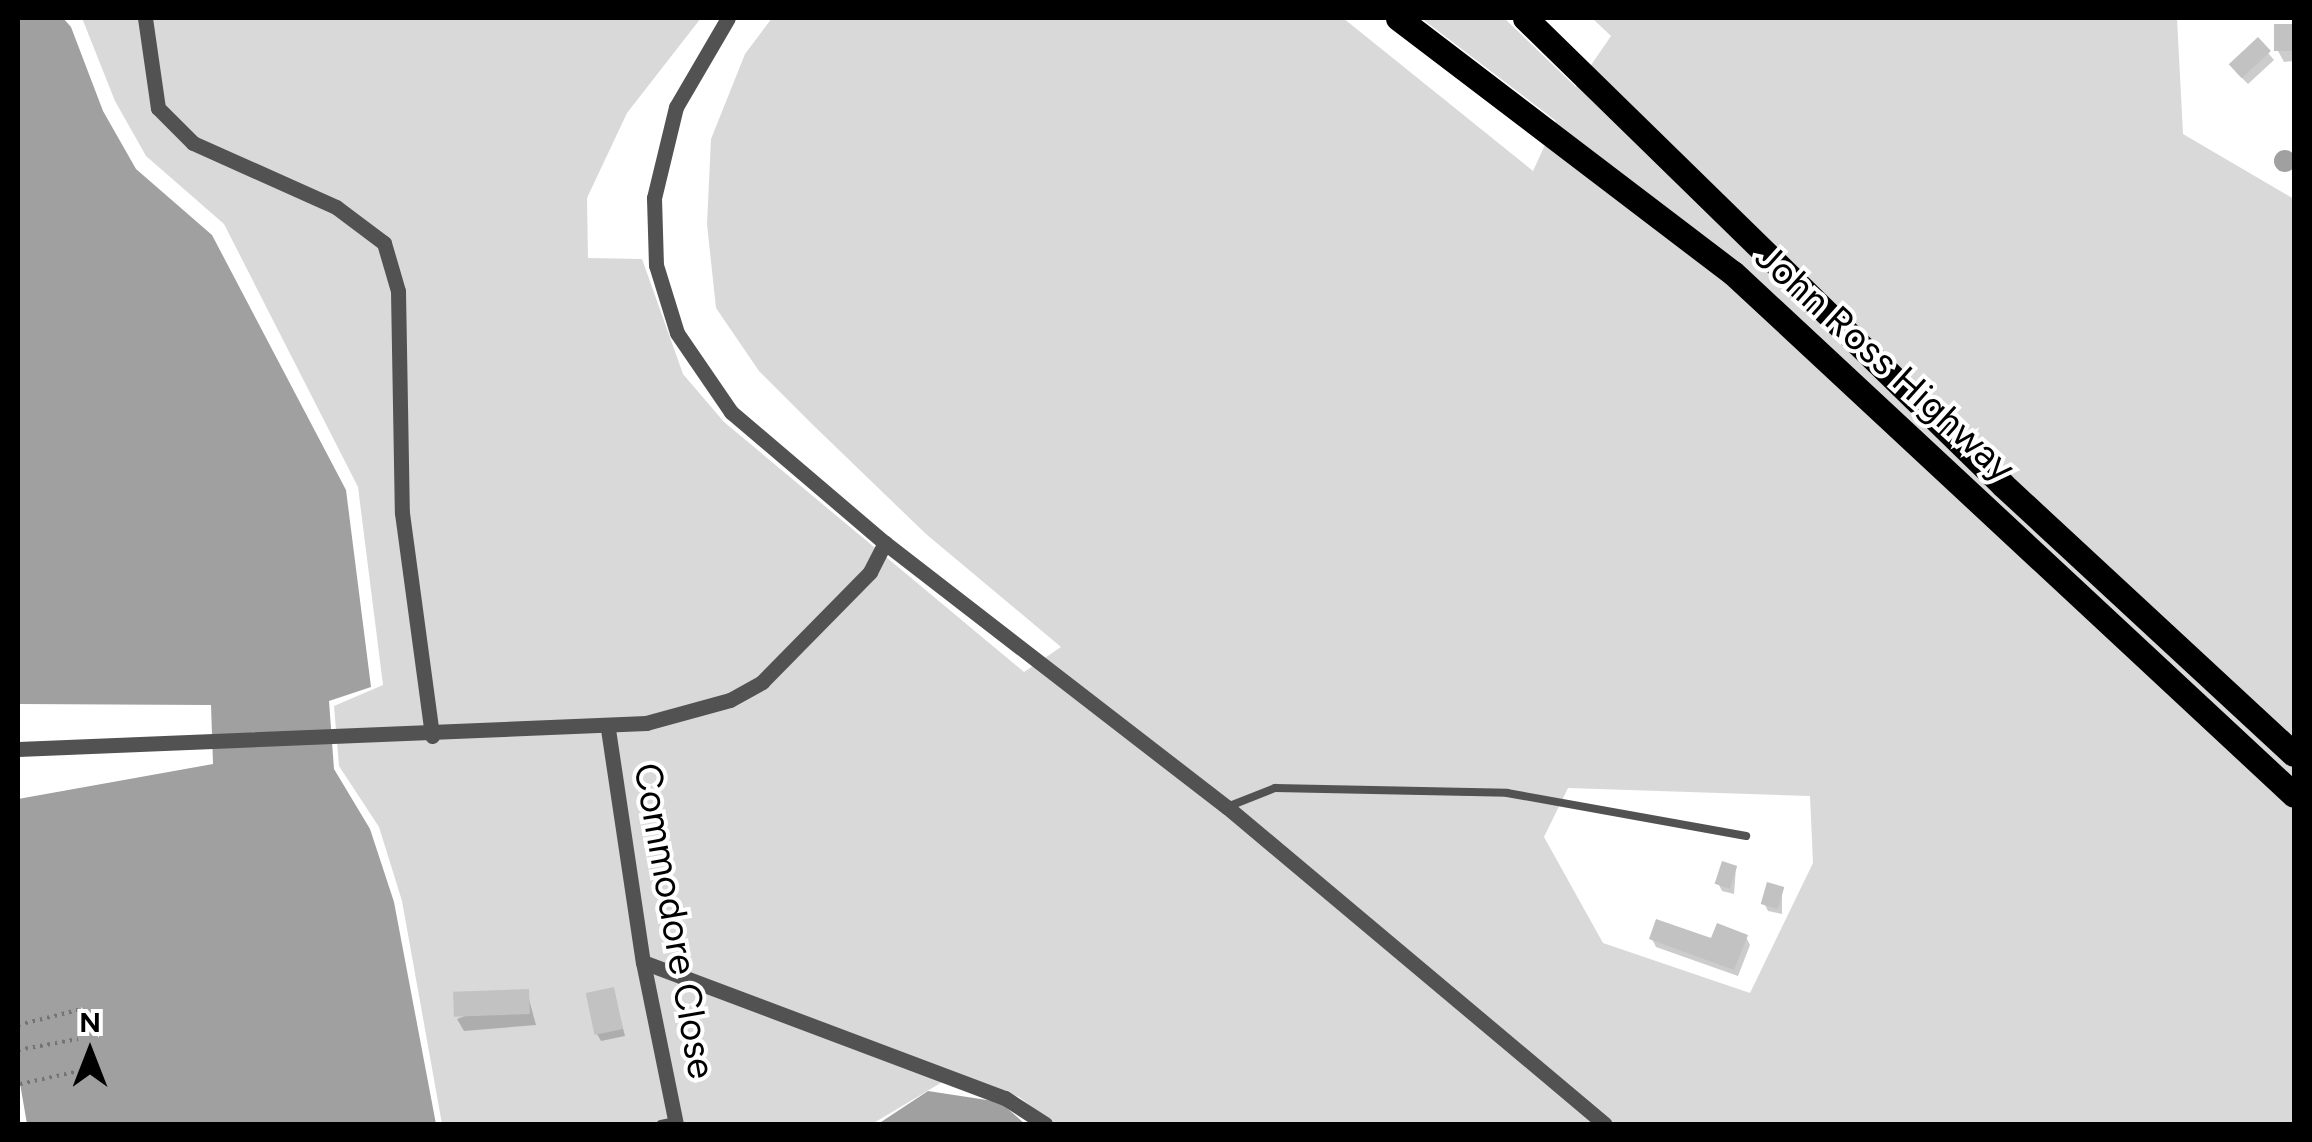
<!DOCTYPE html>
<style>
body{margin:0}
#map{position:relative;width:2312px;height:1142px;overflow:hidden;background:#fff;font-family:Figtree,sans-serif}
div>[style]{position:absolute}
.green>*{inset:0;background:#d9d9d9}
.water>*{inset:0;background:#a0a0a0}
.round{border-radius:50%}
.shadow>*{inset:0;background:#0003}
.building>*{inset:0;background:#c2c2c2;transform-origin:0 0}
.path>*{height:4px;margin-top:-2px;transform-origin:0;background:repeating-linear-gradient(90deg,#747474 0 2.5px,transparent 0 7.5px)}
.lane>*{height:8px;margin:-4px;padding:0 4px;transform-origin:4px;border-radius:4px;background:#525252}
.street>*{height:15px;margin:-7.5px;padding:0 7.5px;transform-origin:7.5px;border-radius:7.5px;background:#525252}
.primary>*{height:25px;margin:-12.5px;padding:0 12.5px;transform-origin:12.5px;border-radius:12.5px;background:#000}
span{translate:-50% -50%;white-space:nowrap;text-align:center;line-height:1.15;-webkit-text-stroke:8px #fff;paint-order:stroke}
.street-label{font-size:38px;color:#000}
.frame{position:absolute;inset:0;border:20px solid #000;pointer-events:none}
.north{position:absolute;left:40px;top:1002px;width:100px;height:100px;-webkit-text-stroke:8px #fff;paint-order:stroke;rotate:0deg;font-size:28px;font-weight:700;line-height:40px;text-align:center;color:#000}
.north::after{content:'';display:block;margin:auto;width:35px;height:45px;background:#000;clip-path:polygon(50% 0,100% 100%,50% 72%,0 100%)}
</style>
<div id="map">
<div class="green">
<div style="clip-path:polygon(evenodd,82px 18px,701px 18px,627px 113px,587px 198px,588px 258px,642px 259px,683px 374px,724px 422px,1024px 672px,1061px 647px,926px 534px,813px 425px,759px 371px,716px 308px,707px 224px,711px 139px,745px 54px,772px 18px,1343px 18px,1533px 171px,1556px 121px,1421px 18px,1504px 18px,1576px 87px,1611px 36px,1592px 18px,2177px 18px,2183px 134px,2294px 199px,2294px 1124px,1035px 1124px,1036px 1110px,1019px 1097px,673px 968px,670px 978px,944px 1081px,872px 1124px,442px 1124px,402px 901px,379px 827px,339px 766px,334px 706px,383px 685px,358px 487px,224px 224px,146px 156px,115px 101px,82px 18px,1568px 788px,1810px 796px,1813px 863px,1750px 993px,1603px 943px,1544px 837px,1568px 788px)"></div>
</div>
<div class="water">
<div style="clip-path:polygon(18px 18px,63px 18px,71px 27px,103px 111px,136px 169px,212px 235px,346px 490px,371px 687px,329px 701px,334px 769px,370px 829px,394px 902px,436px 1124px,27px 1124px,18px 1072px,18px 799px,213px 764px,211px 705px,18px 704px)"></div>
<div class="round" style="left:2274px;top:150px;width:22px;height:22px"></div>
<div style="clip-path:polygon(928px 1091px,1000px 1102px,1025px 1124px,878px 1124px)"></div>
</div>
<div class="shadow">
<div style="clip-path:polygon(2277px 27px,2294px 27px,2294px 61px,2284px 62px,2278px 51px)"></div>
<div style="clip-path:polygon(2258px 41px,2274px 60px,2248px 84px,2236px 72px)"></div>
<div style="clip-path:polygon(1736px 868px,1734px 894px,1722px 891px,1718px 883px)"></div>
<div style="clip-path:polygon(1782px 889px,1782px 914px,1768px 911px,1764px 903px)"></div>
<div style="clip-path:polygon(1746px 937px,1750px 945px,1738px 976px,1656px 947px,1652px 939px)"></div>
<div style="clip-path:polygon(613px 990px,625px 1036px,601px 1041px,597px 1034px)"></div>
<div style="clip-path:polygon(527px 992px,536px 1025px,464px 1031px,457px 1019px)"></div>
</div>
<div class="building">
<div style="left:2294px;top:24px;width:27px;height:20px;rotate:90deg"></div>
<div style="left:2258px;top:37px;width:19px;height:40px;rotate:47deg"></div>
<div style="left:1722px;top:861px;width:16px;height:24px;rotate:18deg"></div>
<div style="left:1767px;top:882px;width:18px;height:23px;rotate:16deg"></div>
<div style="clip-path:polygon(1656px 919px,1711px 938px,1717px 923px,1748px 935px,1734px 970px,1649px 939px)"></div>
<div style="left:614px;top:987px;width:43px;height:29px;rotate:78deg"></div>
<div style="left:529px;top:989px;width:25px;height:76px;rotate:88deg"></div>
</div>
<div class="path">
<div style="left:18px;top:1025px;width:66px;rotate:-14deg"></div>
<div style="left:18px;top:1050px;width:61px;rotate:-10.4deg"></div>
<div style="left:20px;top:1084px;width:60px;rotate:-12.4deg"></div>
</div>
<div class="lane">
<div style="left:1227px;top:807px;width:52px;rotate:-21.6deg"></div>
<div style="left:1275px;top:788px;width:232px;rotate:1.2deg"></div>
<div style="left:1507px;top:793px;width:243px;rotate:10.2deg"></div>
<div style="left:661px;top:1124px;width:14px;rotate:-12deg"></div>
</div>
<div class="street">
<div style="left:145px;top:18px;width:91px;rotate:81.8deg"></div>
<div style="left:158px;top:108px;width:49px;rotate:45deg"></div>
<div style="left:193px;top:143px;width:157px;rotate:24.1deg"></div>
<div style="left:336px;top:207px;width:60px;rotate:36.9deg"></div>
<div style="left:384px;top:243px;width:50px;rotate:73.7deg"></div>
<div style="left:398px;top:291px;width:222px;rotate:89deg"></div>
<div style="left:402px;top:513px;width:225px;rotate:82.3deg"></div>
<div style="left:728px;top:18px;width:103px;rotate:120.3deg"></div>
<div style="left:676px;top:107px;width:94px;rotate:103.6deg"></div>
<div style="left:654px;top:198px;width:67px;rotate:88.3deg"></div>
<div style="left:656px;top:265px;width:71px;rotate:72.8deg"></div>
<div style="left:677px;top:333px;width:96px;rotate:55.6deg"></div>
<div style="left:731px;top:412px;width:202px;rotate:40.4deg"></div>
<div style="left:885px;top:543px;width:432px;rotate:37.7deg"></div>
<div style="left:1227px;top:807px;width:493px;rotate:40deg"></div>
<div style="left:608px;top:729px;width:236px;rotate:81.5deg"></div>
<div style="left:643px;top:962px;width:165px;rotate:78.5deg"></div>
<div style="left:18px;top:749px;width:629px;rotate:-2.37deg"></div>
<div style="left:646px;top:723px;width:87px;rotate:-15.3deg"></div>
<div style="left:730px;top:700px;width:37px;rotate:-29deg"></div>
<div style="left:762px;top:682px;width:154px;rotate:-45.5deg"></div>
<div style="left:870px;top:572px;width:33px;rotate:-63deg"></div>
<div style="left:643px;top:962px;width:387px;rotate:20.6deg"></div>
<div style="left:1005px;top:1098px;width:48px;rotate:33deg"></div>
</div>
<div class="primary">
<div style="left:1398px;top:18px;width:421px;rotate:37.3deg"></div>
<div style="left:1733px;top:273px;width:766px;rotate:42.94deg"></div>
<div style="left:1525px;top:18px;width:668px;rotate:44.33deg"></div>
<div style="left:2003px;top:485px;width:396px;rotate:42.8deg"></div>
</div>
<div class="street-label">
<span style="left:1885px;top:363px;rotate:42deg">John Ross Highway</span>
<span style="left:674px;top:921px;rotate:80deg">Commodore Close</span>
</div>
<div class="frame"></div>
<div class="north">N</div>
</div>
